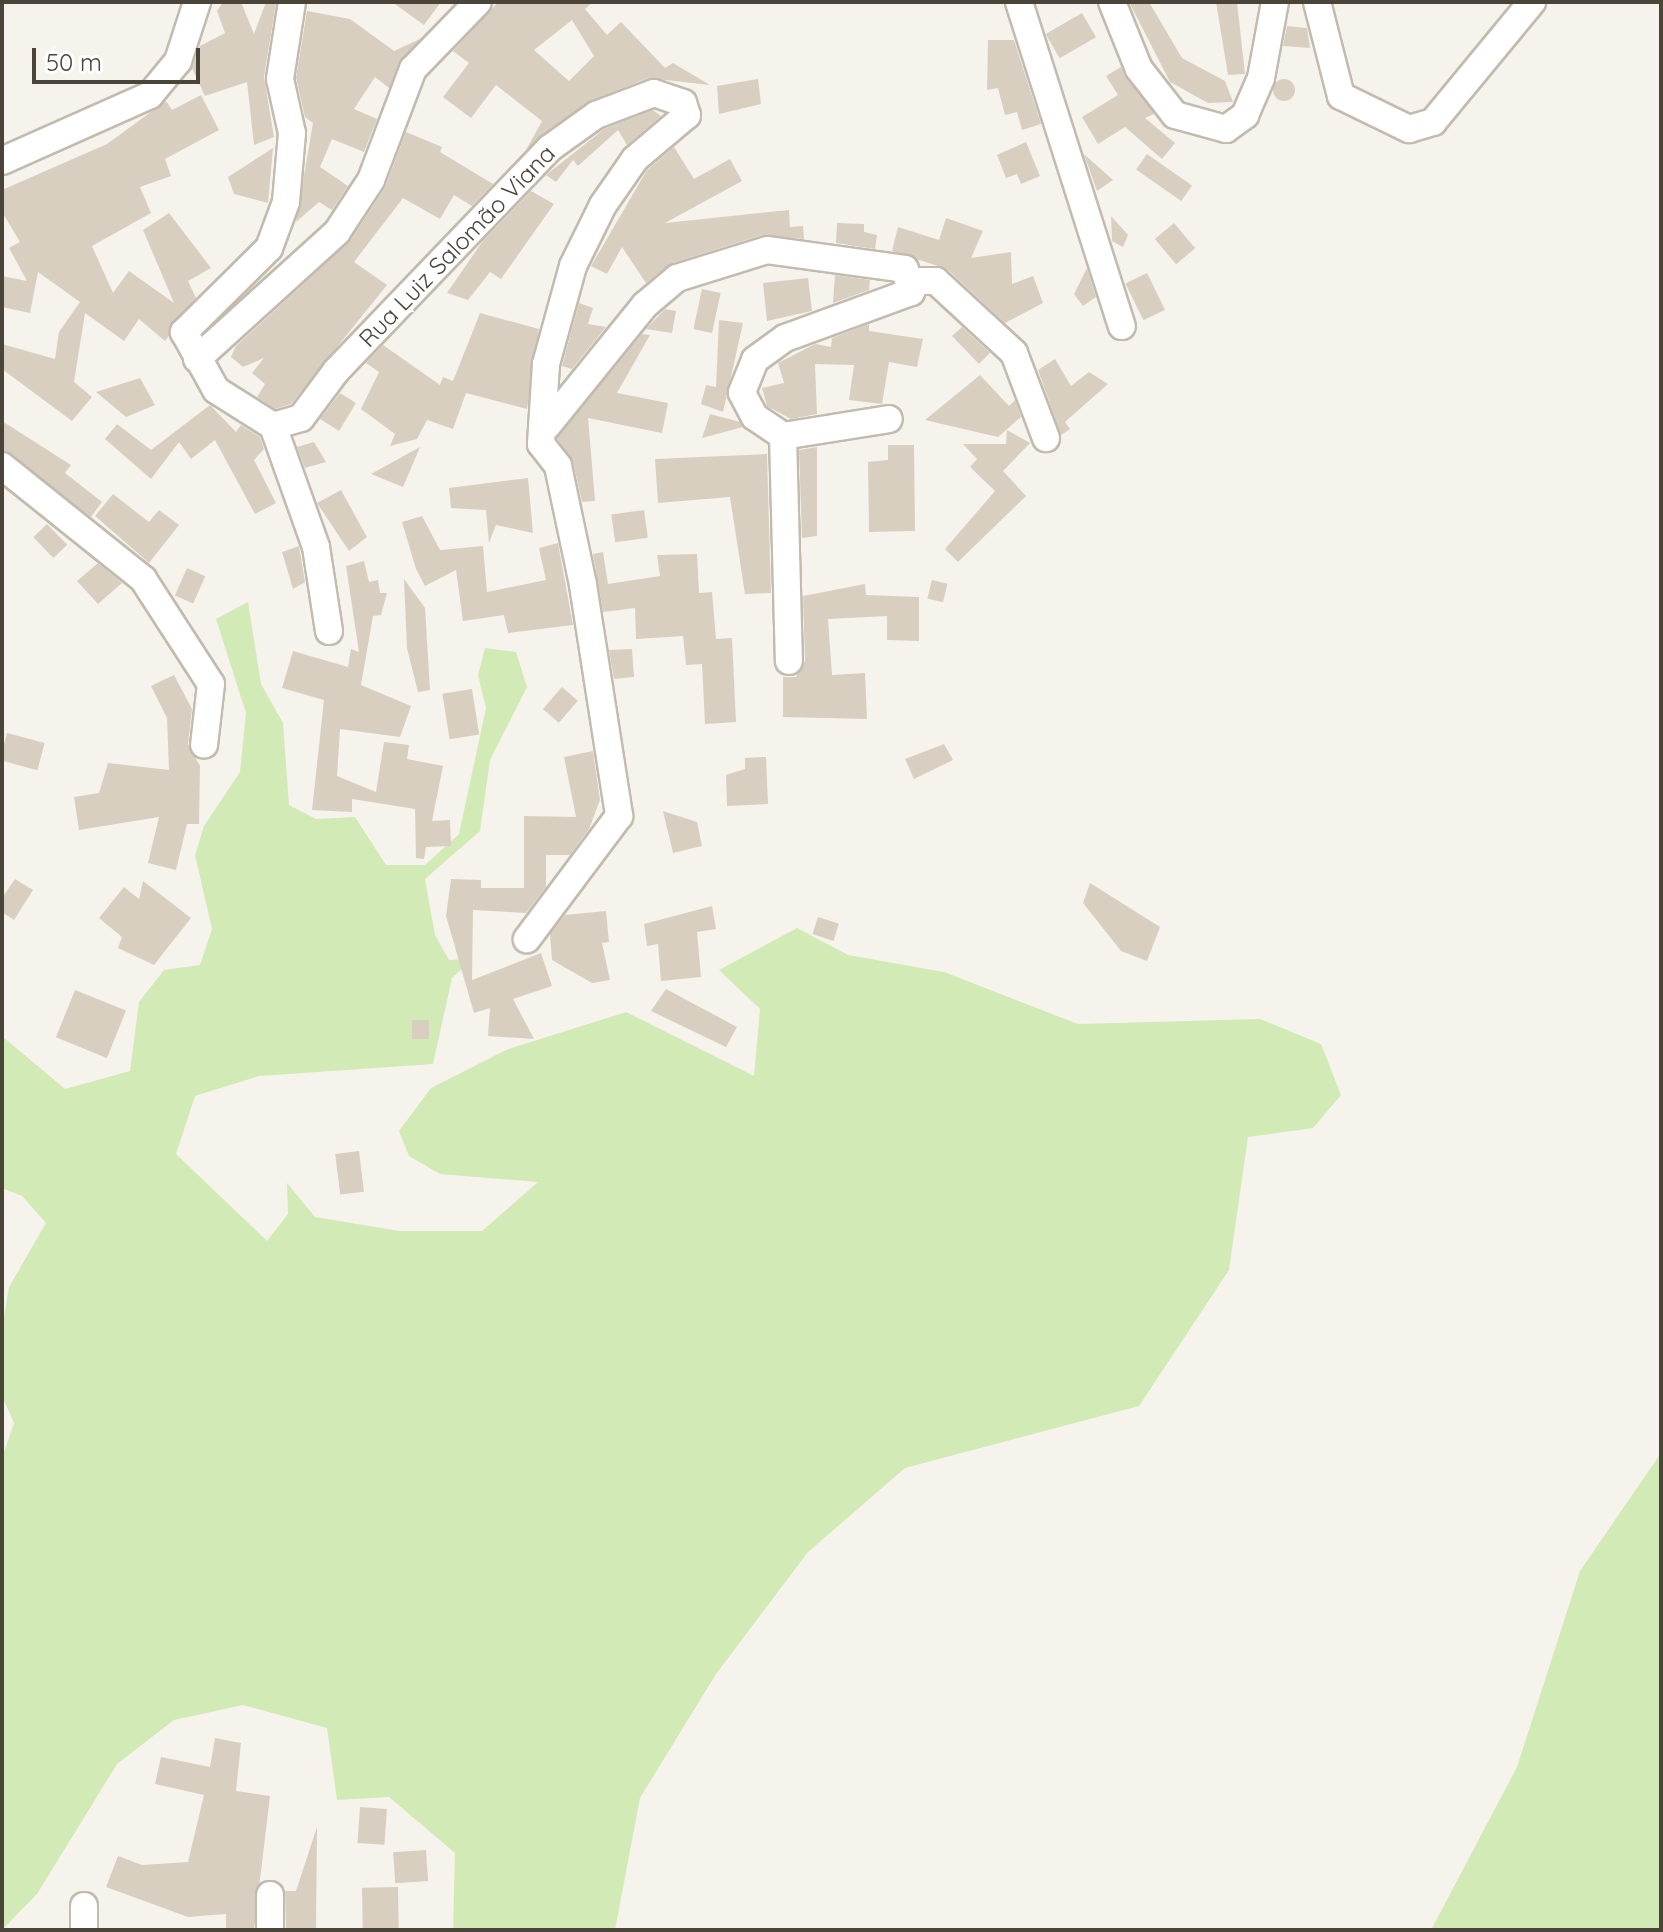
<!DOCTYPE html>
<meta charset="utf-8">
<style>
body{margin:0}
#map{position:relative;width:1663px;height:1932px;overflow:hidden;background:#f6f3ec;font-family:Quicksand,sans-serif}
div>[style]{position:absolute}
.green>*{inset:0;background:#d2eab5}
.building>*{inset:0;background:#d8cfc1;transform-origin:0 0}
.round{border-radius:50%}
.roads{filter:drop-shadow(2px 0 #c2bbae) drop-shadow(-2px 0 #c2bbae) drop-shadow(0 2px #c2bbae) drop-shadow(0 -2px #c2bbae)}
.minor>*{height:26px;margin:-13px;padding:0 13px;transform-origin:13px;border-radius:13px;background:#fff}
span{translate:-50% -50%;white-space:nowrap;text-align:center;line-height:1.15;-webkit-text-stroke:7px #fff;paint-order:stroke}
.street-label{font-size:24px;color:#4b4439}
.frame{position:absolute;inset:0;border:4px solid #4b4439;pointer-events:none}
.scale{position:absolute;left:32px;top:48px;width:168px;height:36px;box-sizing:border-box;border:4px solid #4b4439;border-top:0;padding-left:10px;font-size:24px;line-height:28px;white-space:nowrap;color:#4b4439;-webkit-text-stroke:6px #fff;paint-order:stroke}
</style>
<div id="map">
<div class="green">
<div style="clip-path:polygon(248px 602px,261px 684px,283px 723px,289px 805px,316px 819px,355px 817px,386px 865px,425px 865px,459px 834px,486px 708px,478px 675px,485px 648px,516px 652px,527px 687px,490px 760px,480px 831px,425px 879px,435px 935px,449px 960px,472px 959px,452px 978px,433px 1064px,259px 1076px,195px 1096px,176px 1154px,267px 1241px,288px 1214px,287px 1183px,315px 1217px,399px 1231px,482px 1231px,538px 1182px,440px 1174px,409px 1156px,399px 1131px,431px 1088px,506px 1050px,626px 1012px,754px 1076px,760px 1009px,719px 970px,797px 928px,848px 955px,944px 972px,1078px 1024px,1260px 1019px,1321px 1044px,1341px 1095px,1313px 1128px,1248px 1137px,1229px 1270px,1139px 1406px,905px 1468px,808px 1552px,716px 1674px,640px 1798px,615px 1930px,453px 1930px,455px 1853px,389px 1797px,337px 1800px,327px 1728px,243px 1705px,174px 1720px,117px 1764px,37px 1894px,2px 1930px,2px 1458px,14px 1423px,2px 1396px,2px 1330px,9px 1287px,46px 1223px,22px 1196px,2px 1188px,2px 1036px,65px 1089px,130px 1071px,139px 1002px,164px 970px,200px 965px,212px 929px,195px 855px,204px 826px,240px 772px,246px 713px,216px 619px)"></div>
<div style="clip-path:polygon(1661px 1453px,1661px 1930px,1431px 1930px,1517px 1767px,1580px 1571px)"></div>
</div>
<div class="building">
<div style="clip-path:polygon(223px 2px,241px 2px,254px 34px,266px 2px,276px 3px,264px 77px,274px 137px,254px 145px,247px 82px,205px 96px,192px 68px,200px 46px,225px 33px,217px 11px)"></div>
<div style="clip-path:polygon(392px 2px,441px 2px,424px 25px)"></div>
<div style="clip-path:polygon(evenodd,498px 2px,593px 2px,585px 9px,607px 35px,621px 22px,665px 68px,673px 63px,710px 85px,648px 78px,587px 102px,526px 150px,542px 121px,496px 85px,471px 118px,443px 97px,469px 63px,453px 51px,498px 2px,572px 20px,594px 56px,569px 81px,534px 50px,572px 20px)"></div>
<div style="clip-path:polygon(1129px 2px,1149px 2px,1182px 58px,1225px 81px,1233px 102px,1208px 103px,1170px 82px)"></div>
<div style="clip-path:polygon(1216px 2px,1237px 2px,1245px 74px,1228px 75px)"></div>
<div style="clip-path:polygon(307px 11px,350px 19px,394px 51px,420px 39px,389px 88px,375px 77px,354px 109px,377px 119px,364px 152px,332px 139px,320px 167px,348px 186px,332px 210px,319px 202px,296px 222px,313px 123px,305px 117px,296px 78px)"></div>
<div style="left:1082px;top:13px;width:28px;height:42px;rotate:60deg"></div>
<div style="clip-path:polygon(1287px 26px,1307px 28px,1310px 48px,1283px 46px)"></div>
<div style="clip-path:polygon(988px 40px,1014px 40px,1041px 124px,1022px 130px,1017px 112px,1005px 115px,998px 88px,987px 90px)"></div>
<div style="clip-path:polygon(1121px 67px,1154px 114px,1145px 118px,1175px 143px,1162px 159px,1125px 127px,1098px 144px,1082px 117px,1118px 95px,1106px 76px)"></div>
<div class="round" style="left:1273px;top:79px;width:22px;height:22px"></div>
<div style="clip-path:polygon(758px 79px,761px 104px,719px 114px,717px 86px)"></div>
<div style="clip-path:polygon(201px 95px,219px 130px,165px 159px,171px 176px,140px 187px,151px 213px,92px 246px,113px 293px,129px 271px,174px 303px,143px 230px,169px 213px,211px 268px,188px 281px,196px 298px,165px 341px,139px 319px,124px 341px,85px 313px,74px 382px,92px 397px,72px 421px,2px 369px,2px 344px,55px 359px,59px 332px,80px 302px,38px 272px,30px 313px,2px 307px,2px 276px,27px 281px,9px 248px,20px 242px,2px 212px,2px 190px,107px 144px,166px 101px,172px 110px)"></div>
<div style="clip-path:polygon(653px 110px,661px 116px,627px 145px,618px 130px,578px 166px,573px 160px,556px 182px,546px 175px,604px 129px)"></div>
<div style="clip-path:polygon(406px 132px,442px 147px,440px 152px,493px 184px,472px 206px,454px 195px,440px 219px,403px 198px,354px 262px,387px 285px,291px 404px,275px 409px,257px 397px,265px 384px,252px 373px,264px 358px,243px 367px,231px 357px,236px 346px,350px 241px,385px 188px)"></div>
<div style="clip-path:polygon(1026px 142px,1040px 176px,1021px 184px,1017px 174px,1006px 178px,997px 155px)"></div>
<div style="clip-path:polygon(674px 147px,694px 179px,730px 159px,742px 181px,665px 223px,789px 210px,790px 227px,803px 226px,804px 239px,762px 235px,672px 263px,646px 283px,622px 247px,607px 274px,591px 266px,647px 170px)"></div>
<div style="clip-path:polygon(273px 148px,268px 203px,234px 194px,228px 177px)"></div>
<div style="clip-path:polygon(1084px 154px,1113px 180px,1097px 191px)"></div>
<div style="left:1147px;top:154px;width:55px;height:19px;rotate:35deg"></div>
<div style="clip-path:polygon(531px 191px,554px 204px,501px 279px,490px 272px,468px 300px,447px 293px,482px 242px)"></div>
<div style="clip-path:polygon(1111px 216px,1128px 235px,1123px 247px,1112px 241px)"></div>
<div style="clip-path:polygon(946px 218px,983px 231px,971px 258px,1011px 252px,1012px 284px,1033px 276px,1043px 303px,1005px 323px,947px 269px,892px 251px,898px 227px,939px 240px)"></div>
<div style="clip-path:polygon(837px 223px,864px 224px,864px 232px,877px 235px,875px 249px,836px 243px)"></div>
<div style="left:1174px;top:223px;width:33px;height:25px;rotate:50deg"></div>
<div style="clip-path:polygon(1087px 268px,1096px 297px,1083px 306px,1074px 294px)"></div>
<div style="left:1147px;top:273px;width:41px;height:24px;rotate:64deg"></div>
<div style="clip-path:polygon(835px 275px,870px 280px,869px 290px,833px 303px)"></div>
<div style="clip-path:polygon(808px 278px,812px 311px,767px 321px,763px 283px)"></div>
<div style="left:702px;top:289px;width:19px;height:41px;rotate:12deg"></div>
<div style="clip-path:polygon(579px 303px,593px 308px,588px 324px,606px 327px,572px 369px,562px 366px)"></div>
<div style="clip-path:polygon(665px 309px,676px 311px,672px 333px,646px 329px)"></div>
<div style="clip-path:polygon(480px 313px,539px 329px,527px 409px,466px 393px,453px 429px,427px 420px,417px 439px,390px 446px,395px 434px,361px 409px,379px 372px,366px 363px,383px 345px,440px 385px,443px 377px,453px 381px)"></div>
<div style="clip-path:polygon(719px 320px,743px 323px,723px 412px,701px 404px,706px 385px,716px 387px)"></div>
<div style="clip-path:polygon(869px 324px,869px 331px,923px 339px,917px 367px,889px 362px,882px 404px,849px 400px,854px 365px,815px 364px,817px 414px,791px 419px,767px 406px,762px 388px,784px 383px,778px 363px,815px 344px,831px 347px,832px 338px)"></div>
<div style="clip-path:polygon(962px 327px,990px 353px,979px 364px,952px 336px)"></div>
<div style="clip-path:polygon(642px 334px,650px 335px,617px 393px,668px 403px,662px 433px,588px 418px,595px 501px,582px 502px,573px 462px,557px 438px)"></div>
<div style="clip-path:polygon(1055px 359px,1071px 386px,1089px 372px,1108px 384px,1065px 422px,1070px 429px,1061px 435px,1038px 370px)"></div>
<div style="clip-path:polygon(980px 375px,1009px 406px,1015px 400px,1021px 417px,998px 437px,925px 420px)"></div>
<div style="clip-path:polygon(140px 378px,155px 405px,126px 417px,96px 392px)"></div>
<div style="clip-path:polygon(340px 393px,356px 403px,339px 431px,320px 419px)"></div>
<div style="clip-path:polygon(210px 405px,236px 432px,241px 425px,260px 437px,264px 449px,254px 460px,276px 503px,255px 514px,215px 440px,191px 459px,179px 442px,151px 479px,105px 439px,117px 424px,151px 450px)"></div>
<div style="clip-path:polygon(710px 414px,740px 422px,743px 427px,702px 438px)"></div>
<div style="clip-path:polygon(2px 421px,71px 465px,65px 473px,102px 502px,91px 517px,2px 450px)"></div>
<div style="clip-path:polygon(1007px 430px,1030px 443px,1003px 471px,1026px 496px,958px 562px,945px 549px,995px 491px,970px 467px,977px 459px,963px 444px,1006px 444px)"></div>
<div style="clip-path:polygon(314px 442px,326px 462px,305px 468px,297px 447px)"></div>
<div style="clip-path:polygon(888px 445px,914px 445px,915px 531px,869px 532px,868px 462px,888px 460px)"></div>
<div style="clip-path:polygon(420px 447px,403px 487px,371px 474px)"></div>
<div style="clip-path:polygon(817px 447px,817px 536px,802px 538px,799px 450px)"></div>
<div style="clip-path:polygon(767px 454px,771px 593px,745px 594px,730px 497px,658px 503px,655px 459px)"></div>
<div style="clip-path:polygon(528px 478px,533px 533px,496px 525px,489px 543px,486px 510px,451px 508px,449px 488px)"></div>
<div style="clip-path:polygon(341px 490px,367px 537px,349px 551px,317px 503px)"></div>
<div style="clip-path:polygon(113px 494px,149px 522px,159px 510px,179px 525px,149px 563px,95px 516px)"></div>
<div style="left:644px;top:510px;width:28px;height:33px;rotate:82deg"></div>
<div style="clip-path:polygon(422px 516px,440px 550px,483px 546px,487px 592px,546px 580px,539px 548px,558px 543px,573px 625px,508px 633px,504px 615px,463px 621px,456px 570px,425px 586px,416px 569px,402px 522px)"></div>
<div style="left:47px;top:524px;width:29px;height:19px;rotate:46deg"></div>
<div style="clip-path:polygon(299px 546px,305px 582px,293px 589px,282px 552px)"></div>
<div style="clip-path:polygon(603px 552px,608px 584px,660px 576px,657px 555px,697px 554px,699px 593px,712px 592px,716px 639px,732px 638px,736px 722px,705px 724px,702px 664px,686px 665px,683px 636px,636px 639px,635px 608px,603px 612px,593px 554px)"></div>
<div style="clip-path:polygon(364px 561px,369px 582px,378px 580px,380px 593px,387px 593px,381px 615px,373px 616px,361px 685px,411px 706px,400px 737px,340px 729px,337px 776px,376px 792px,384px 742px,409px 745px,407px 759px,443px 766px,432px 821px,450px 820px,451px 846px,426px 847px,424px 859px,416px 858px,415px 809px,352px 799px,352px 812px,312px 810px,324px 700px,282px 688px,293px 651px,348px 667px,351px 649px,359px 652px,346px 566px)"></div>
<div style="clip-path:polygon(98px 563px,122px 583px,98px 604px,77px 581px)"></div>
<div style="left:187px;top:568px;width:20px;height:30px;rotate:24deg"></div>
<div style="clip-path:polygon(404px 579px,425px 608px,430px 690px,418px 692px,407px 648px)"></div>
<div style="left:932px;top:580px;width:16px;height:19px;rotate:14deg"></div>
<div style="clip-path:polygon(865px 584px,866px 595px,919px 597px,919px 641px,887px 640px,887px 616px,828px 619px,832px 675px,865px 673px,867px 719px,783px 717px,783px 677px,796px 677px,805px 661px,803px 596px)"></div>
<div style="clip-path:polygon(632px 649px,634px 677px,614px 679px,609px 650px)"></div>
<div style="clip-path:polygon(174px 675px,192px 709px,188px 744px,200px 766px,199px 824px,187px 824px,176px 870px,148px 863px,159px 817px,79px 830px,74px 797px,99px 793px,108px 763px,169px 770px,167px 718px,151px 686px)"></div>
<div style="left:562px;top:687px;width:21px;height:29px;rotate:41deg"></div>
<div style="left:472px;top:689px;width:46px;height:30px;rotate:81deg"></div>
<div style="left:7px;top:733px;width:39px;height:28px;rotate:15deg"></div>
<div style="clip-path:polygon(944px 744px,953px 760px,914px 779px,905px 759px)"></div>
<div style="clip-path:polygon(593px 751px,600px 800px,589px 829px,570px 855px,546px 855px,546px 887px,526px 913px,473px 910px,472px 980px,541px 953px,552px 986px,513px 999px,534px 1039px,488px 1036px,490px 1008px,474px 1013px,446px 916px,451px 879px,481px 880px,481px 888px,524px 888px,524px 816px,576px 817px,564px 757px)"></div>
<div style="clip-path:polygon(766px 757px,768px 804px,727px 806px,726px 775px,745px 769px,745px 758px)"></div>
<div style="clip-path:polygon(663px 811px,697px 822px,702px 846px,673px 853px)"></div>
<div style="clip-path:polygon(15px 879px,33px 890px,14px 920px,2px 912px,2px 898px)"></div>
<div style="clip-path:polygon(143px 881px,191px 918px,154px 965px,118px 948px,122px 937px,99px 918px,124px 887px,139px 899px)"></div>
<div style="clip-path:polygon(1090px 883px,1160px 927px,1147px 961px,1121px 951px,1083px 903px)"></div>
<div style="clip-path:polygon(712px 906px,716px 929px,697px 932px,701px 977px,661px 981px,658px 944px,647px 946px,644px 924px)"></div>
<div style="clip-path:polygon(606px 911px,609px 942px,602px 943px,610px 980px,592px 983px,552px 960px,550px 934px,565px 915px)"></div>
<div style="left:818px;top:917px;width:22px;height:18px;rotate:18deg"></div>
<div style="clip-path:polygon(666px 989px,737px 1027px,726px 1047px,651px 1011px)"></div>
<div style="left:75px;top:990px;width:55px;height:51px;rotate:22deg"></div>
<div style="left:412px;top:1020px;width:17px;height:19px"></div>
<div style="left:359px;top:1151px;width:41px;height:24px;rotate:83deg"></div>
<div style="clip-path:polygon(215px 1738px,241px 1743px,236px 1791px,270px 1796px,254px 1930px,226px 1930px,226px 1914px,188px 1917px,106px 1887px,118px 1856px,142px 1865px,188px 1862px,204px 1795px,155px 1784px,161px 1757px,210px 1767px)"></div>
<div style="left:360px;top:1807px;width:27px;height:36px;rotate:4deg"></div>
<div style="clip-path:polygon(317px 1827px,316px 1930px,286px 1930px,285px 1891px,296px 1891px)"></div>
<div style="left:426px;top:1850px;width:31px;height:33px;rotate:86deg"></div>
<div style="left:398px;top:1887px;width:43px;height:36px;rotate:89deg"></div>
</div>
<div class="roads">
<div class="minor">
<div style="left:292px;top:2px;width:78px;rotate:98.9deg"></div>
<div style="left:280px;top:79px;width:55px;rotate:77.5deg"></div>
<div style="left:292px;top:133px;width:69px;rotate:95deg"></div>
<div style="left:286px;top:202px;width:49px;rotate:110.3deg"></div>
<div style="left:269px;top:248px;width:120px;rotate:135.3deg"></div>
<div style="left:184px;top:332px;width:66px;rotate:61.1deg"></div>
<div style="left:216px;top:390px;width:67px;rotate:32.3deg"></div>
<div style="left:273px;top:426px;width:29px;rotate:-16deg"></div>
<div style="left:301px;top:418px;width:59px;rotate:-53.3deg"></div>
<div style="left:336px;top:371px;width:309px;rotate:-46.2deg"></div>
<div style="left:550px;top:148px;width:57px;rotate:-35.7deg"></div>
<div style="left:596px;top:115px;width:62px;rotate:-20.8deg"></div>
<div style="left:654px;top:93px;width:31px;rotate:19deg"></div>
<div style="left:683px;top:103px;width:13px;rotate:72deg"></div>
<div style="left:687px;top:115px;width:68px;rotate:139.8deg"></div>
<div style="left:635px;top:159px;width:56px;rotate:124.8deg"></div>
<div style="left:603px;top:205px;width:68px;rotate:116.2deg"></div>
<div style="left:573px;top:266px;width:102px;rotate:105.4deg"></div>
<div style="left:546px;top:364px;width:80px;rotate:93.6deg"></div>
<div style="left:541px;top:444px;width:28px;rotate:52deg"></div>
<div style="left:558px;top:466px;width:122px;rotate:78.1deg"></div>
<div style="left:583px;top:585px;width:234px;rotate:81.1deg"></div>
<div style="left:619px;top:816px;width:154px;rotate:126.8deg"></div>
<div style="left:1019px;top:2px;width:340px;rotate:72.4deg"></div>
<div style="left:1112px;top:2px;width:72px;rotate:68.1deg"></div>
<div style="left:1139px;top:69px;width:58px;rotate:52deg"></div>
<div style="left:1175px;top:115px;width:53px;rotate:15.4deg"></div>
<div style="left:1226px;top:129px;width:24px;rotate:-36deg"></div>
<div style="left:1245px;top:115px;width:40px;rotate:-66.6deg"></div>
<div style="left:1261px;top:78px;width:77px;rotate:-79.6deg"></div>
<div style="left:1317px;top:2px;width:97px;rotate:75.7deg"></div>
<div style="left:1341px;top:96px;width:76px;rotate:25.9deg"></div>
<div style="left:1409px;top:129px;width:25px;rotate:-16deg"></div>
<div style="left:1433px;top:122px;width:156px;rotate:-50.5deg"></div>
<div style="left:2px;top:161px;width:162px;rotate:-24deg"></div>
<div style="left:150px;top:95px;width:44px;rotate:-50.5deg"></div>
<div style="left:178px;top:61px;width:62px;rotate:-72.1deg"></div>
<div style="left:911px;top:281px;width:25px"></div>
<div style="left:936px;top:281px;width:106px;rotate:42.7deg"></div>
<div style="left:1014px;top:353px;width:91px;rotate:69.4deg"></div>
<div style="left:197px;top:359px;width:189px;rotate:-42.2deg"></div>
<div style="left:337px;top:232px;width:62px;rotate:-56.8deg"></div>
<div style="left:371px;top:180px;width:119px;rotate:-69.3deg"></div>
<div style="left:413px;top:69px;width:93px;rotate:-45.9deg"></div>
<div style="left:273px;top:426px;width:128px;rotate:70.4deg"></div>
<div style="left:316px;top:547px;width:85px;rotate:81.2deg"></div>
<div style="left:547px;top:426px;width:156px;rotate:-51deg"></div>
<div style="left:645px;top:305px;width:42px;rotate:-40.2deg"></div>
<div style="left:677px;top:278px;width:94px;rotate:-17.3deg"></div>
<div style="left:767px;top:250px;width:139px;rotate:7.8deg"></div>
<div style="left:905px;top:269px;width:24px;rotate:75deg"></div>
<div style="left:911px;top:292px;width:134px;rotate:159.9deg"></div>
<div style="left:785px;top:338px;width:37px;rotate:144deg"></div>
<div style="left:755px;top:360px;width:35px;rotate:112deg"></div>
<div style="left:742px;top:393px;width:27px;rotate:62deg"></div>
<div style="left:755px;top:417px;width:34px;rotate:34deg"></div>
<div style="left:783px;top:436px;width:107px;rotate:-9.1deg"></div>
<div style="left:783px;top:436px;width:225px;rotate:88.5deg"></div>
<div style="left:2px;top:466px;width:181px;rotate:38.7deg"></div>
<div style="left:143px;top:579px;width:125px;rotate:57.1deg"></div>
<div style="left:211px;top:684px;width:61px;rotate:96.5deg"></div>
<div style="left:84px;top:1906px;width:24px;rotate:90deg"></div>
<div style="left:270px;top:1930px;width:35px;rotate:-90deg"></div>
</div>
</div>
<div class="street-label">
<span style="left:457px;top:246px;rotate:-46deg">Rua Luiz Salomão Viana</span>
</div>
<div class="frame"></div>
<div class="scale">50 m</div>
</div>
